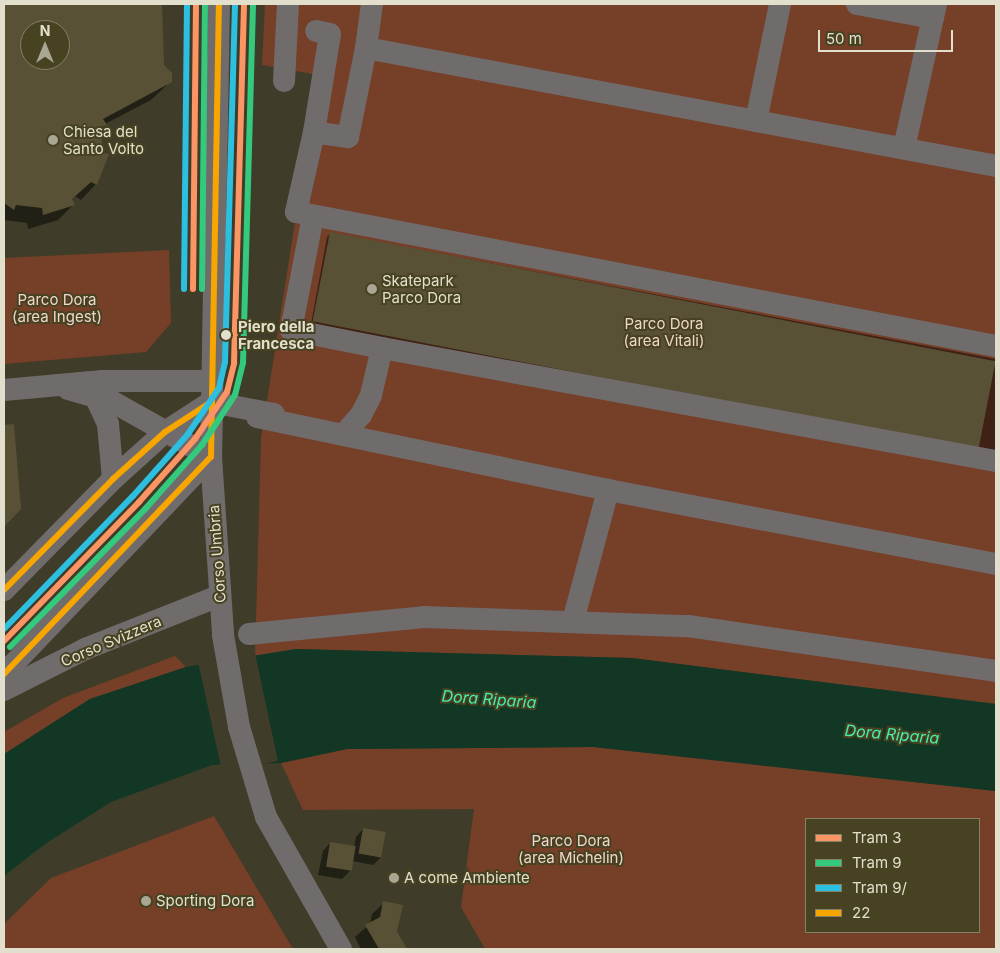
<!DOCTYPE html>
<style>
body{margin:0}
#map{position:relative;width:1000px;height:953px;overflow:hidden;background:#3f3c29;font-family:Inter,sans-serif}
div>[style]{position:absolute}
.green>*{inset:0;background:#763f28}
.water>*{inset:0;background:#123725}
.pier>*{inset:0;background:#3f3c29}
.shadow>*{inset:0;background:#0007}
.building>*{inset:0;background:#595135;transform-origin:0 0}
.minor>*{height:22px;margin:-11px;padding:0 11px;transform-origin:11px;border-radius:11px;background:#716c6c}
.bus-1>*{height:6px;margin:-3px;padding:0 3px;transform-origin:3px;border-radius:3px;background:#f7a600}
.tram-1>*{height:6px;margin:-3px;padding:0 3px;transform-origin:3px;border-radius:3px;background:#fb9564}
.tram-2>*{height:6px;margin:-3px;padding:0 3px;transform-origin:3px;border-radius:3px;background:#33ca7d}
.tram-3>*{height:6px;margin:-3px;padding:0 3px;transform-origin:3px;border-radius:3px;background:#2dbfdf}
.dots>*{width:14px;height:14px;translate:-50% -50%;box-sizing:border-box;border:2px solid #474221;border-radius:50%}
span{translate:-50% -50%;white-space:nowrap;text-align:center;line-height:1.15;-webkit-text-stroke:4px #474221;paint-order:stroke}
.poi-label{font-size:15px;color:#e2e0cd}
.left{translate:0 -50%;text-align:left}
.park-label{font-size:15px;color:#f0d5ca}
.stop-label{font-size:15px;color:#e2e0cd;font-weight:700}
.street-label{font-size:15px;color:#e2e0cd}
.water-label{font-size:16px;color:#43efab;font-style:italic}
.frame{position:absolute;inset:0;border:5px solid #e2e0cd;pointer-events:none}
.legend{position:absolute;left:805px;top:818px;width:175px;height:115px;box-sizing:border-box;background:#474221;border:1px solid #858166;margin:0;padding:6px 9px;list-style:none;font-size:15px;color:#e2e0cd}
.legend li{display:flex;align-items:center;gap:10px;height:25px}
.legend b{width:25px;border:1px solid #858166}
.north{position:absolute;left:20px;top:20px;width:50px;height:50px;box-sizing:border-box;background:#474221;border:1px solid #858166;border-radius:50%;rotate:0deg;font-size:14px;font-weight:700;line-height:20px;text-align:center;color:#e2e0cd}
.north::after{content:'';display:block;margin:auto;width:18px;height:22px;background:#a9a794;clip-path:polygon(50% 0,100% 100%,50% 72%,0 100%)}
.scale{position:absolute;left:818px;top:30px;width:135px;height:22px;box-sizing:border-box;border:2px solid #e2e0cd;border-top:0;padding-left:6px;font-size:15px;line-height:18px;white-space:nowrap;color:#e2e0cd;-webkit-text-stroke:4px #474221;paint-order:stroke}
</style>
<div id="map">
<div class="green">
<div style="clip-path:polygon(265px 4px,996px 4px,996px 704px,632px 658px,296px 649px,255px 656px,261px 439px,318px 75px,262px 65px)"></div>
<div style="clip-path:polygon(169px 250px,171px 323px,146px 352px,4px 364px,4px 258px)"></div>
<div style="clip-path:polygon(175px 656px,186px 667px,90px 699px,4px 754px,4px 732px,63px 698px)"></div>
<div style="clip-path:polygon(evenodd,593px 747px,996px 791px,996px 949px,485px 949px,461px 907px,474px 809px,303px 810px,281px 763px,347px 749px,593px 747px,806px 819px,979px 819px,979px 932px,806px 932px,806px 819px)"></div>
<div style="clip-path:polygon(214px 816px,293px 949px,4px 949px,4px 924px,51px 878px)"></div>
</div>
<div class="water">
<div style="clip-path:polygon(296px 649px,632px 658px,996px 704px,996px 791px,593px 747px,347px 749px,281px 763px,212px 765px,111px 802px,45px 844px,4px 876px,4px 754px,90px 699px,186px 667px)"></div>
</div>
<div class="pier">
<div style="clip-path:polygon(255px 653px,278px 761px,253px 766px,221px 767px,198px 662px)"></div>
</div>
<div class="shadow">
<div style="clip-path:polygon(evenodd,4px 4px,161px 4px,162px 65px,167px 85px,151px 100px,105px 124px,100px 130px,101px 154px,107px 155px,95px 185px,81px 200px,75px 196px,71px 200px,73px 205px,58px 220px,28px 229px,27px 223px,4px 220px,4px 4px,30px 30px,60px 30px,60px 60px,30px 60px,30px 30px)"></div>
<div style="clip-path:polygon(331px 233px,996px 359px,996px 452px,311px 324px,327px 237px)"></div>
<div style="clip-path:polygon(4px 446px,15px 446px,20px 509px,4px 525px)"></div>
<div style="clip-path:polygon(363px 829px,381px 857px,373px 865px,352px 861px,350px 871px,342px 879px,318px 875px,323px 851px,330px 843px,354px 847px,356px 837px)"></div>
<div style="clip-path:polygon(384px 903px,406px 949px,361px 949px,355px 937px,370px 924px,372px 914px)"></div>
</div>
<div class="building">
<div style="clip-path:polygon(evenodd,4px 4px,162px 4px,164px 65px,172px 73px,172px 82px,103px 119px,107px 125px,101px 127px,103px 153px,109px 154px,97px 185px,91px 182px,72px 199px,75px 205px,43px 215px,42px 208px,16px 205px,14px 210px,4px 203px,4px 4px,30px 30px,60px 30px,60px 60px,30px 60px,30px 30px)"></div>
<div style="left:330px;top:232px;width:678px;height:91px;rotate:11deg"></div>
<div style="clip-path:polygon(14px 424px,21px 509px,4px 527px,4px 425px)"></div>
<div style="left:363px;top:828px;width:23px;height:26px;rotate:10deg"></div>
<div style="left:330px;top:842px;width:26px;height:25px;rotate:9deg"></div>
<div style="clip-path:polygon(383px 901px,403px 905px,397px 931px,407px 949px,379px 949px,365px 925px,380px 917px)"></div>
</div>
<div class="minor">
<div style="left:219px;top:4px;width:453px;rotate:91deg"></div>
<div style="left:211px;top:457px;width:178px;rotate:86.1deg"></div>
<div style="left:223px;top:635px;width:93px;rotate:80.1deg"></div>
<div style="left:239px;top:727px;width:94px;rotate:73.3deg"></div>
<div style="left:266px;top:817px;width:152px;rotate:60.4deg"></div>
<div style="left:372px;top:4px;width:44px;rotate:97.8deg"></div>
<div style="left:366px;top:48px;width:397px;rotate:10.6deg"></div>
<div style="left:756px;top:121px;width:119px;rotate:-78.4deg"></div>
<div style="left:857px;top:4px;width:77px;rotate:10.4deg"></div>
<div style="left:366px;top:48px;width:91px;rotate:101.4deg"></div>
<div style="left:348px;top:137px;width:34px;rotate:-172deg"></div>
<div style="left:314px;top:132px;width:82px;rotate:102.7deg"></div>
<div style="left:296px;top:212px;width:713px;rotate:10.84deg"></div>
<div style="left:284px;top:81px;width:77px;rotate:-87deg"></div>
<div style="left:756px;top:121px;width:244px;rotate:10.6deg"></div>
<div style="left:314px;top:132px;width:99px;rotate:-80.7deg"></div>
<div style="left:330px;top:34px;width:14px;rotate:-168deg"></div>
<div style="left:904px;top:148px;width:148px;rotate:-77.5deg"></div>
<div style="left:313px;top:216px;width:116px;rotate:100.9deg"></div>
<div style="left:291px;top:330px;width:93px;rotate:11.2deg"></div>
<div style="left:68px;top:389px;width:47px;rotate:16.1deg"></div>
<div style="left:113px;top:402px;width:112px;rotate:29.3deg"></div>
<div style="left:4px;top:390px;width:99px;rotate:-5.2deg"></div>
<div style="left:103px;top:381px;width:108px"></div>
<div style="left:95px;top:396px;width:31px;rotate:65deg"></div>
<div style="left:108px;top:424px;width:55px;rotate:84.8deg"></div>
<div style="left:211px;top:402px;width:64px;rotate:10.8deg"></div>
<div style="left:257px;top:417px;width:88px;rotate:11.8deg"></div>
<div style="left:343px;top:435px;width:27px;rotate:-48deg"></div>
<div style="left:361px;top:415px;width:22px;rotate:-63deg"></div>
<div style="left:371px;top:395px;width:48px;rotate:-76.8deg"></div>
<div style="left:382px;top:348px;width:624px;rotate:10.43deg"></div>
<div style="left:343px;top:435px;width:271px;rotate:11.7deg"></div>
<div style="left:608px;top:490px;width:395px;rotate:10.8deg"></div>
<div style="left:4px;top:590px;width:156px;rotate:-45.5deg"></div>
<div style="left:113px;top:479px;width:70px;rotate:-42.1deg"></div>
<div style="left:165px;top:432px;width:55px;rotate:-33.1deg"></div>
<div style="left:573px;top:621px;width:136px;rotate:-75deg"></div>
<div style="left:249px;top:634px;width:176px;rotate:-5.5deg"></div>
<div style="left:424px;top:617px;width:264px;rotate:2deg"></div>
<div style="left:688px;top:626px;width:311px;rotate:8.3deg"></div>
<div style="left:4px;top:674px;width:300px;rotate:-46.4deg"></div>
<div style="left:4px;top:690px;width:91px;rotate:-26.8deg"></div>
<div style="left:85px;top:649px;width:144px;rotate:-21.6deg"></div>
</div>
<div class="bus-1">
<div style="left:4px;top:590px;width:156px;rotate:-45.5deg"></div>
<div style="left:113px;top:479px;width:70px;rotate:-42.1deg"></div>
<div style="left:165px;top:432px;width:55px;rotate:-33.1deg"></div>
<div style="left:4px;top:674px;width:300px;rotate:-46.4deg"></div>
<div style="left:211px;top:457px;width:453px;rotate:-89deg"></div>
</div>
<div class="tram-1">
<div style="left:193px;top:289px;width:285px;rotate:-89.4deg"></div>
<div style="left:4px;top:641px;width:194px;rotate:-45.8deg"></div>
<div style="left:139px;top:502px;width:84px;rotate:-48.4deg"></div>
<div style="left:195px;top:439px;width:57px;rotate:-55.8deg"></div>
<div style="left:227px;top:392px;width:30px;rotate:-76deg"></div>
<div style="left:234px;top:363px;width:359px;rotate:-88.4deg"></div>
</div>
<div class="tram-2">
<div style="left:202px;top:289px;width:285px;rotate:-89.4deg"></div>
<div style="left:10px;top:647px;width:194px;rotate:-45.6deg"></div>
<div style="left:146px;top:508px;width:84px;rotate:-48.4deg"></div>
<div style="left:202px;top:445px;width:60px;rotate:-56.6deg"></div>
<div style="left:235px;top:395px;width:33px;rotate:-76deg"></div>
<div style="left:243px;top:363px;width:359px;rotate:-88.4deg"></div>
</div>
<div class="tram-3">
<div style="left:184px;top:289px;width:285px;rotate:-89.4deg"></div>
<div style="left:4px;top:629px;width:185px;rotate:-45.9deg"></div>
<div style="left:133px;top:496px;width:83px;rotate:-48.4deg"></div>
<div style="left:188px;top:434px;width:55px;rotate:-56deg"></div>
<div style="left:219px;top:388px;width:27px;rotate:-77deg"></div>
<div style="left:225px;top:362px;width:358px;rotate:-88.4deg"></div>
</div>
<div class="dots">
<div style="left:53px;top:140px;background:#a9a794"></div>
<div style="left:372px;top:289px;background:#a9a794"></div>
<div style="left:226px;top:335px;background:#e2e0cd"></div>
<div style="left:394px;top:878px;background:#a9a794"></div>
<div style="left:146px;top:901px;background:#a9a794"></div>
</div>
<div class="poi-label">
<span class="left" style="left:63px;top:140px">Chiesa del<br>Santo Volto</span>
<span class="left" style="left:382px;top:289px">Skatepark<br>Parco Dora</span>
<span class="left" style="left:404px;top:878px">A come Ambiente</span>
<span class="left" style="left:156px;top:901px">Sporting Dora</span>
</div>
<div class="park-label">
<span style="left:57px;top:308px">Parco Dora<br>(area Ingest)</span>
<span style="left:664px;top:332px">Parco Dora<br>(area Vitali)</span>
<span style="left:571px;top:849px">Parco Dora<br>(area Michelin)</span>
</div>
<div class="stop-label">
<span class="left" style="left:238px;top:335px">Piero della<br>Francesca</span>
</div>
<div class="street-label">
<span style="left:217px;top:554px;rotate:-94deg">Corso Umbria</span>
<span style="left:111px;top:641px;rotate:-23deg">Corso Svizzera</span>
</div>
<div class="water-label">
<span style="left:489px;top:699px;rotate:4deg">Dora Riparia</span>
<span style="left:892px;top:734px;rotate:5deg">Dora Riparia</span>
</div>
<div class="frame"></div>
<ul class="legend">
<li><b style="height:6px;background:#fb9564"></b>Tram 3</li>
<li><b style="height:6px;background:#33ca7d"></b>Tram 9</li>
<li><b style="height:6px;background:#2dbfdf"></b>Tram 9/</li>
<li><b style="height:6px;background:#f7a600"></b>22</li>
</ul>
<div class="north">N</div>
<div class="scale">50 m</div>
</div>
